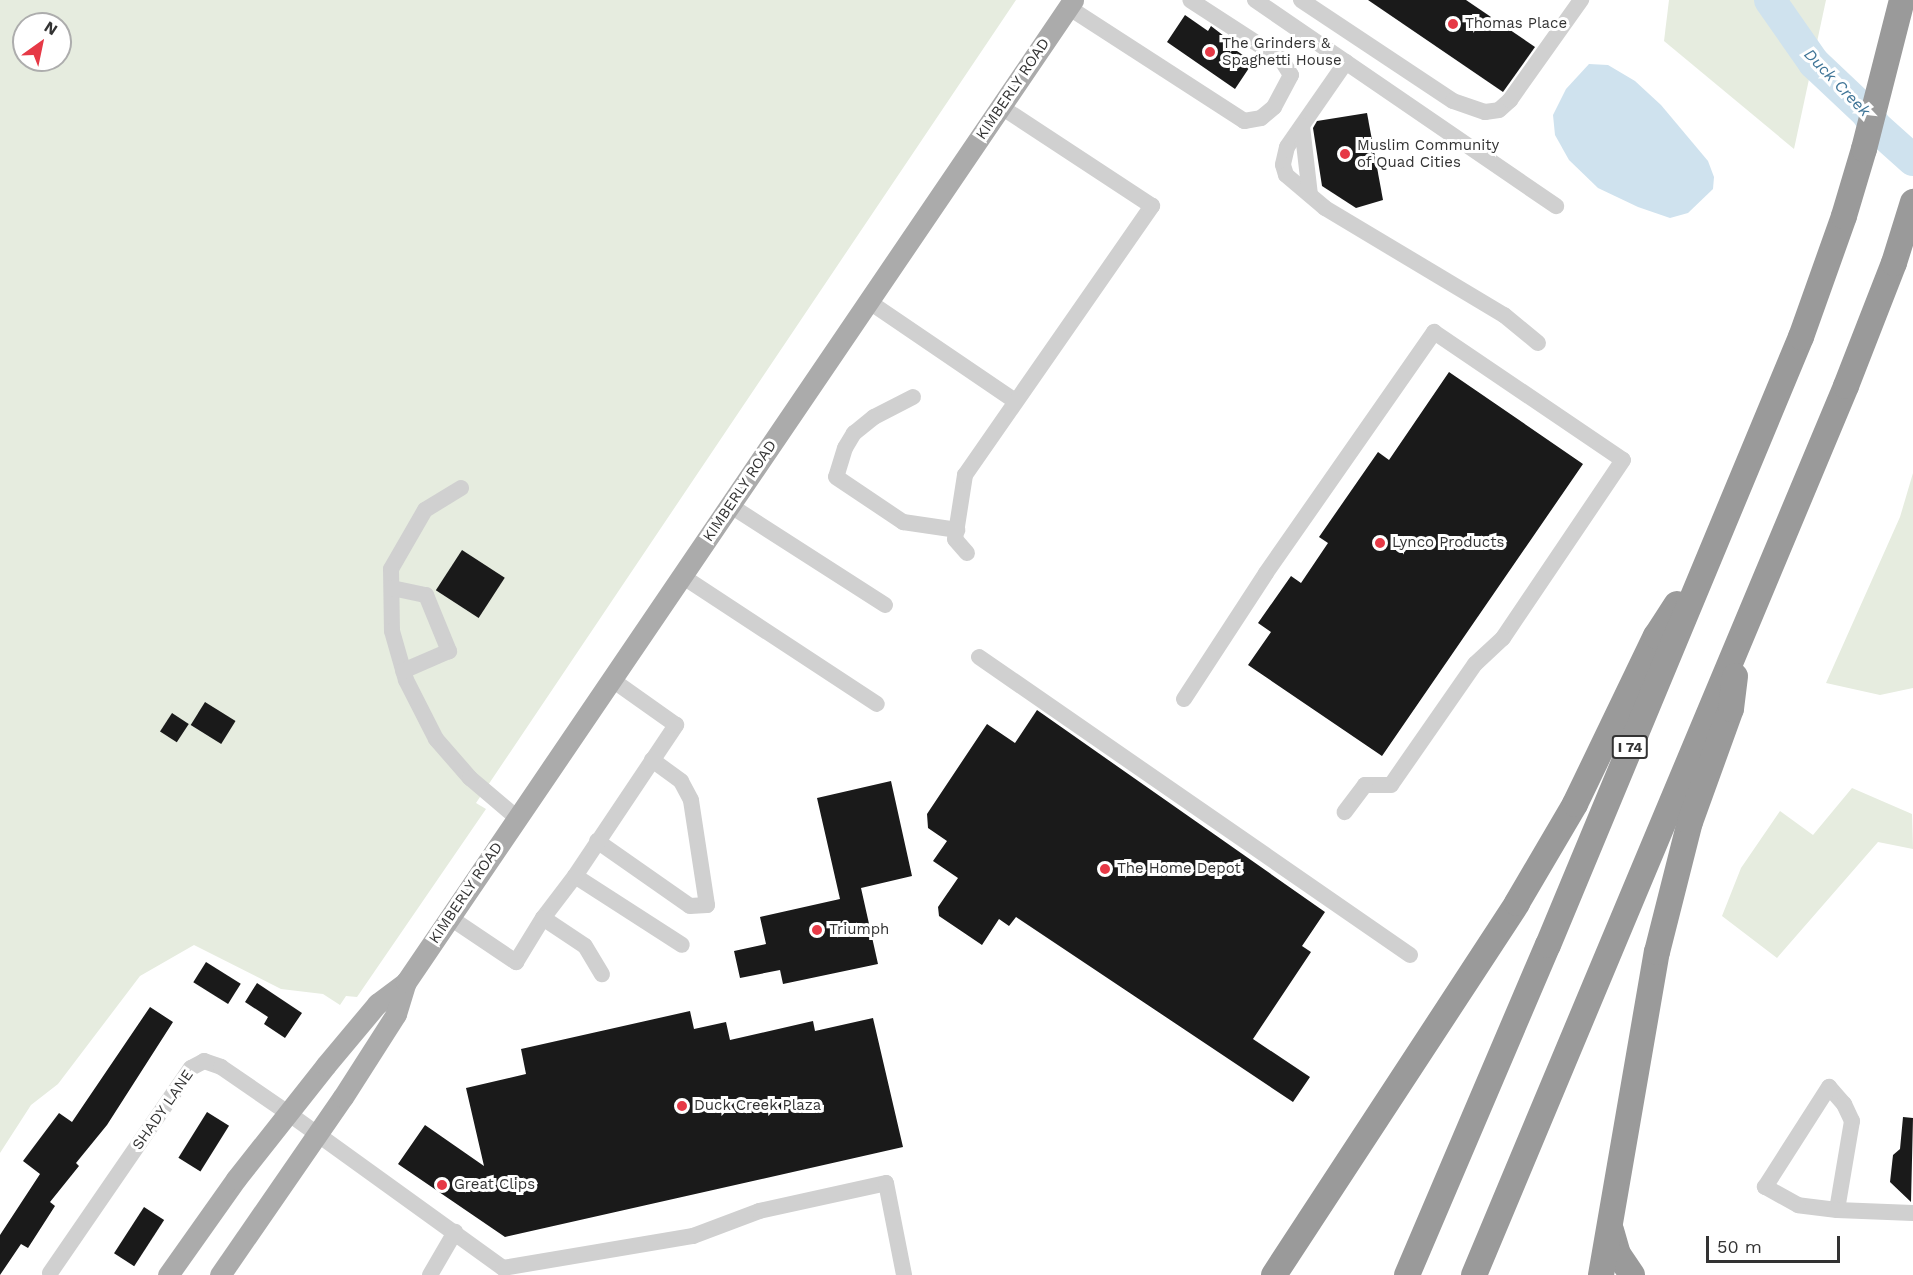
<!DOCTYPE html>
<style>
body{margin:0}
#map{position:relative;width:1913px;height:1275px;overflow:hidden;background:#fff;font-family:"Work Sans",sans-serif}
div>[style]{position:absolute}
.green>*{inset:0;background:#e6ecdf}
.water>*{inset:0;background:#cfe2ee}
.river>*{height:32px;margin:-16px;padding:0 16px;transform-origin:16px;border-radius:16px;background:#cfe2ee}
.building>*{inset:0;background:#1a1a1a;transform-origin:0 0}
.minor>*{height:16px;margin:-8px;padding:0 8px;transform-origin:8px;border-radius:8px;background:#d0d0d0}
.major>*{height:21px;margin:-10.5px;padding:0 10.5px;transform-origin:10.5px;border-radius:10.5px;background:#ababab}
.highway>*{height:26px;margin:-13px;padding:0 13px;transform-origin:13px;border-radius:13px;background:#9a9a9a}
.dots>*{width:16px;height:16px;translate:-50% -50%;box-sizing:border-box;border:3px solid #fff;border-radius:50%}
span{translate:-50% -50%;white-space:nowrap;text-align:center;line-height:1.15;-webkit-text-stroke:6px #fff;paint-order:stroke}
.shield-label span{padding:2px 4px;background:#fff;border:2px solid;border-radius:4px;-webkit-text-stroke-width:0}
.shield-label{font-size:14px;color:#333;font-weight:700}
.poi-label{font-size:15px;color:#333}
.left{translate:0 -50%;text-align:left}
.street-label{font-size:15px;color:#333}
.water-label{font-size:16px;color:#3f7597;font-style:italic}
.north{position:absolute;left:12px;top:12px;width:60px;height:60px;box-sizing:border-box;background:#fff;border:2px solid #adadad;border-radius:50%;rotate:33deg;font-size:16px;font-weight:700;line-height:24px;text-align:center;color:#333}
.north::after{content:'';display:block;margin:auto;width:21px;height:27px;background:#e63946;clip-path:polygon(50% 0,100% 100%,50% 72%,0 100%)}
.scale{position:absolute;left:1706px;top:1236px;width:134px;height:27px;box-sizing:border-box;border:3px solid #333;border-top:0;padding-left:8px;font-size:18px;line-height:21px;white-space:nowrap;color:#333;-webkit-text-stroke:4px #fff;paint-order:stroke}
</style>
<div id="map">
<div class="green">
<div style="clip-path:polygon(evenodd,0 0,1016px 0,476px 803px,486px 809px,357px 997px,346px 996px,340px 1005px,323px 994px,281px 989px,194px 945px,140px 976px,58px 1084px,31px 1105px,0 1153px,0 0,24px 24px,60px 24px,60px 60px,24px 60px,24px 24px)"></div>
<div style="clip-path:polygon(1669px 0,1826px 0,1794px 149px,1664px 41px)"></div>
<div style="clip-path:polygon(1913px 473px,1913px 688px,1880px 695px,1826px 683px,1900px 517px)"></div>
<div style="clip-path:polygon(1852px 788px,1912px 814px,1913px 849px,1878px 842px,1777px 958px,1722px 916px,1741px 868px,1780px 811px,1813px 835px)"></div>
</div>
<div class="water">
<div style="clip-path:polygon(1589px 64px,1608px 65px,1635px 81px,1661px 105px,1708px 161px,1714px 177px,1713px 189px,1688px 213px,1670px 218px,1638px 207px,1598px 188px,1569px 160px,1555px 135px,1553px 115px,1566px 89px)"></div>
</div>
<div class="river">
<div style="left:1770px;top:0;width:77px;rotate:55.1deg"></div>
<div style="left:1814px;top:63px;width:73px;rotate:43.3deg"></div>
<div style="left:1867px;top:113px;width:15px;rotate:58deg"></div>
<div style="left:1875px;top:126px;width:51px;rotate:41.8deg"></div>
</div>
<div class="building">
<div style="clip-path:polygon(1368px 0,1466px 0,1535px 47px,1503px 92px)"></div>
<div style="clip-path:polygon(1185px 15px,1208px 31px,1211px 26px,1224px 36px,1221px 40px,1253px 62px,1235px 89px,1167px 42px)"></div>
<div style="clip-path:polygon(1367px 113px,1383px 200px,1356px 208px,1322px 186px,1313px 128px,1317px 121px)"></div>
<div style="clip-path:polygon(1449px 372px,1583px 464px,1382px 756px,1248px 665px,1271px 632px,1258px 623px,1291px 576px,1301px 583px,1328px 543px,1319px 537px,1378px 452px,1389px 460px)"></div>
<div style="left:462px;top:550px;width:51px;height:48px;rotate:33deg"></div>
<div style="left:205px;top:702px;width:36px;height:27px;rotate:32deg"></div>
<div style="clip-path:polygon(1037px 710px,1325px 912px,1302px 946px,1311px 952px,1253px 1039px,1310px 1077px,1293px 1102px,1016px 917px,1009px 926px,999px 919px,982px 945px,939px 916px,938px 907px,958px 878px,933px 861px,947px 841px,928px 828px,927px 814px,987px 724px,1015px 743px)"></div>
<div style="left:172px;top:713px;width:20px;height:22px;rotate:33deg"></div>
<div style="clip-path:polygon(891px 781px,912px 876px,861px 888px,878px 964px,783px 984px,780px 970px,740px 978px,734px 951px,766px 944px,760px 917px,840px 899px,817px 798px)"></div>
<div style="left:206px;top:962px;width:41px;height:24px;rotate:32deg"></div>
<div style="clip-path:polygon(257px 983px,302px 1013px,285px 1038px,264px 1024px,268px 1017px,245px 1002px)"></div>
<div style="clip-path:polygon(150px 1007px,173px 1022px,107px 1125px,76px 1163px,79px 1166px,50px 1202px,55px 1206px,28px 1248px,21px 1244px,0 1275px,0 1235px,40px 1174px,23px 1161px,59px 1113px,72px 1122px)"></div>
<div style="clip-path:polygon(690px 1011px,694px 1029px,726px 1022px,730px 1040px,813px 1021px,815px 1031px,873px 1018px,903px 1147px,505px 1237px,398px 1164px,425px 1125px,484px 1166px,466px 1088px,526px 1074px,521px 1049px)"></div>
<div style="left:207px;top:1112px;width:26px;height:54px;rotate:32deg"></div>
<div style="clip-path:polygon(1903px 1117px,1913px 1118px,1911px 1202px,1890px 1182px,1893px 1155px,1900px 1149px)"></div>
<div style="left:144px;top:1207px;width:24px;height:55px;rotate:33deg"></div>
</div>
<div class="minor">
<div style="left:1255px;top:0;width:365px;rotate:34.4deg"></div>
<div style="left:1301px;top:0;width:182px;rotate:33.6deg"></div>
<div style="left:1453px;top:101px;width:34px;rotate:19deg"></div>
<div style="left:1485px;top:112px;width:14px;rotate:-8deg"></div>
<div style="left:1499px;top:110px;width:15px;rotate:-42deg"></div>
<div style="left:1510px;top:100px;width:123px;rotate:-54.6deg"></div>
<div style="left:1068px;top:7px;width:210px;rotate:32.9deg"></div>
<div style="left:1244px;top:121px;width:17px;rotate:-10deg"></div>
<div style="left:1261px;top:118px;width:17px;rotate:-40deg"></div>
<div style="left:1274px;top:107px;width:36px;rotate:-62deg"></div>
<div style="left:1291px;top:75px;width:19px;rotate:-122deg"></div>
<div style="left:1281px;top:59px;width:108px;rotate:-147deg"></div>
<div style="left:1346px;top:62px;width:103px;rotate:124.8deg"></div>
<div style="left:1287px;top:147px;width:18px;rotate:103deg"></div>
<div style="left:1283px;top:165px;width:10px;rotate:73deg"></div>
<div style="left:1286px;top:175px;width:51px;rotate:40.2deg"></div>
<div style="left:1325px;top:208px;width:209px;rotate:30.9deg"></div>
<div style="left:1504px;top:315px;width:44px;rotate:39.5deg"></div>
<div style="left:1302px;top:126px;width:69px;rotate:83.4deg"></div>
<div style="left:868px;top:301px;width:178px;rotate:34.2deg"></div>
<div style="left:913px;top:397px;width:44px;rotate:152.9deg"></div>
<div style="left:874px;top:417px;width:26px;rotate:141deg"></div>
<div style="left:854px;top:433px;width:17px;rotate:121deg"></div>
<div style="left:845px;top:448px;width:30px;rotate:107deg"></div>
<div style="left:836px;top:477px;width:81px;rotate:33.9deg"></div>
<div style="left:903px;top:522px;width:55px;rotate:8.4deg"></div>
<div style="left:461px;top:488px;width:42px;rotate:148.6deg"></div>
<div style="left:425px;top:510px;width:68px;rotate:120deg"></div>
<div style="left:391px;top:569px;width:62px;rotate:89.1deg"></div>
<div style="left:392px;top:631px;width:51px;rotate:74.1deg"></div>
<div style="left:406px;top:680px;width:66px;rotate:63deg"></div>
<div style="left:436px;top:739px;width:52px;rotate:48.9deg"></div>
<div style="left:470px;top:778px;width:62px;rotate:40.4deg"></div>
<div style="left:731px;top:506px;width:183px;rotate:32.7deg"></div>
<div style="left:967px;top:553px;width:18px;rotate:-131deg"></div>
<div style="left:955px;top:539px;width:65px;rotate:-81.1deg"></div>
<div style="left:965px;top:475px;width:328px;rotate:-55.2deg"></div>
<div style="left:1152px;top:206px;width:181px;rotate:-146.7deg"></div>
<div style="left:682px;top:576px;width:233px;rotate:33.3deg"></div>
<div style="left:392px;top:588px;width:35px;rotate:12deg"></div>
<div style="left:426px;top:595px;width:61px;rotate:67.7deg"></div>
<div style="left:449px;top:651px;width:50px;rotate:156.5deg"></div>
<div style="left:979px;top:657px;width:524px;rotate:34.66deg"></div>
<div style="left:1184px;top:699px;width:150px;rotate:-56.9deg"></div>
<div style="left:1266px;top:573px;width:294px;rotate:-55.1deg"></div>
<div style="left:1434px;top:332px;width:228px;rotate:34.1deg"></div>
<div style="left:1623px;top:460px;width:215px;rotate:124deg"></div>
<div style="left:1503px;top:638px;width:38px;rotate:137deg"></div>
<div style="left:1475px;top:664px;width:147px;rotate:124.8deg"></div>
<div style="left:1391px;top:785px;width:26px;rotate:180deg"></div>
<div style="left:1365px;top:785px;width:34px;rotate:127deg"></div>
<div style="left:597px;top:841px;width:113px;rotate:35deg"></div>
<div style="left:690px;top:906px;width:17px;rotate:-3deg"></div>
<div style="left:707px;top:905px;width:106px;rotate:-98.7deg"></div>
<div style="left:691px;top:800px;width:21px;rotate:-118deg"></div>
<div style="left:681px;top:781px;width:36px;rotate:-144deg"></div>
<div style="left:575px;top:876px;width:127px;rotate:32.8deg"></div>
<div style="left:449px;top:917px;width:81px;rotate:33.9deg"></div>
<div style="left:516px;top:962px;width:52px;rotate:-58.5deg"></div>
<div style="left:543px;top:918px;width:53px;rotate:-52.7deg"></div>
<div style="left:575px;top:876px;width:182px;rotate:-56.2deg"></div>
<div style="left:676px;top:725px;width:80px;rotate:-144.7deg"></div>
<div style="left:543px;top:918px;width:50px;rotate:33.7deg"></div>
<div style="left:585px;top:946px;width:33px;rotate:59deg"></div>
<div style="left:1829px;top:1087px;width:23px;rotate:49deg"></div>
<div style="left:1844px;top:1104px;width:19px;rotate:65deg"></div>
<div style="left:1852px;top:1121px;width:90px;rotate:99.6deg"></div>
<div style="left:1837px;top:1210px;width:39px;rotate:-173deg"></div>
<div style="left:1798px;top:1205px;width:38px;rotate:-151deg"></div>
<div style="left:1765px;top:1187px;width:119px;rotate:-57.4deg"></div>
<div style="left:1837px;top:1210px;width:76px;rotate:2.3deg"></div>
<div style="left:50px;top:1273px;width:249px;rotate:-55.5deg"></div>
<div style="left:191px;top:1068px;width:15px;rotate:-28deg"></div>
<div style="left:204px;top:1061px;width:18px;rotate:19deg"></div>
<div style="left:221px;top:1067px;width:81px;rotate:34.5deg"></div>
<div style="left:288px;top:1113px;width:265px;rotate:35.8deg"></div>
<div style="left:503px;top:1268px;width:193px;rotate:-9.6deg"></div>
<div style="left:693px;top:1236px;width:71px;rotate:-20.7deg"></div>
<div style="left:759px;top:1211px;width:130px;rotate:-12.4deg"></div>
<div style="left:886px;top:1183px;width:94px;rotate:78.9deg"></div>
<div style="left:430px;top:1275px;width:50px;rotate:-59.8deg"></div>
</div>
<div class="major">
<div style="left:168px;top:1275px;width:118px;rotate:-54.7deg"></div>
<div style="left:236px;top:1179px;width:145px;rotate:-51.7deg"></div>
<div style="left:326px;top:1065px;width:80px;rotate:-50.1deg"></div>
<div style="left:377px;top:1004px;width:36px;rotate:-37deg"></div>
<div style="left:220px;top:1275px;width:216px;rotate:-55.4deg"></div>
<div style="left:343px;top:1097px;width:98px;rotate:-57.4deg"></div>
<div style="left:396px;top:1014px;width:34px;rotate:-73deg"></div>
<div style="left:406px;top:982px;width:1187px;rotate:-55.81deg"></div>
</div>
<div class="highway">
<div style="left:1611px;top:1230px;width:25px;rotate:74deg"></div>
<div style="left:1618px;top:1254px;width:25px;rotate:56deg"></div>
<div style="left:1274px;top:1275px;width:444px;rotate:-56.8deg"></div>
<div style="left:1517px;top:903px;width:115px;rotate:-59.6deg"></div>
<div style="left:1575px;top:804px;width:187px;rotate:-64.3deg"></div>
<div style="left:1656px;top:636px;width:38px;rotate:-57deg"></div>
<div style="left:1407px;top:1275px;width:359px;rotate:-66.9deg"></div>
<div style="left:1548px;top:945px;width:659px;rotate:-67.41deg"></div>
<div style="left:1801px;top:337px;width:128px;rotate:-70.4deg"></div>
<div style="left:1844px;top:216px;width:70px;rotate:-73.4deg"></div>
<div style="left:1864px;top:149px;width:154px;rotate:-75.7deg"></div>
<div style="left:1474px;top:1275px;width:964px;rotate:-67.29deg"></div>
<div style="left:1846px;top:386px;width:132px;rotate:-68.7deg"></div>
<div style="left:1894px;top:263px;width:64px;rotate:-72.7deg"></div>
<div style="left:1601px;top:1275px;width:328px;rotate:-80.2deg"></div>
<div style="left:1657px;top:952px;width:134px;rotate:-75.8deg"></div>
<div style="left:1690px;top:822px;width:120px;rotate:-70.1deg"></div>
<div style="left:1731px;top:709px;width:33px;rotate:-83deg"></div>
</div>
<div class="dots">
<div style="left:1453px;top:24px;background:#e63946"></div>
<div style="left:1210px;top:52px;background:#e63946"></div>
<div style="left:1345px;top:154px;background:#e63946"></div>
<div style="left:1380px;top:543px;background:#e63946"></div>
<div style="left:1105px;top:869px;background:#e63946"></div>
<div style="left:817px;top:930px;background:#e63946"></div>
<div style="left:682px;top:1106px;background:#e63946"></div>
<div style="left:442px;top:1185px;background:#e63946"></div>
</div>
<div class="shield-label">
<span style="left:1630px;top:747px">I 74</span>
</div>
<div class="poi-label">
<span class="left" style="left:1465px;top:24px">Thomas Place</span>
<span class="left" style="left:1222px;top:52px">The Grinders &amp;<br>Spaghetti House</span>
<span class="left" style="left:1357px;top:154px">Muslim Community<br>of Quad Cities</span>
<span class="left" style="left:1392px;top:543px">Lynco Products</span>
<span class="left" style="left:1117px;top:869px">The Home Depot</span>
<span class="left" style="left:829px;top:930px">Triumph</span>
<span class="left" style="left:694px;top:1106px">Duck Creek Plaza</span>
<span class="left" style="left:454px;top:1185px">Great Clips</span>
</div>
<div class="street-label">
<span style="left:1013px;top:89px;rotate:-56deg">KIMBERLY ROAD</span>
<span style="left:740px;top:491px;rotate:-56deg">KIMBERLY ROAD</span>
<span style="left:466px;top:893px;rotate:-56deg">KIMBERLY ROAD</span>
<span style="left:163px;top:1110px;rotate:-55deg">SHADY LANE</span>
</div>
<div class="water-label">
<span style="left:1837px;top:83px;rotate:46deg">Duck Creek</span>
</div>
<div class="north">N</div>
<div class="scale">50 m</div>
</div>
